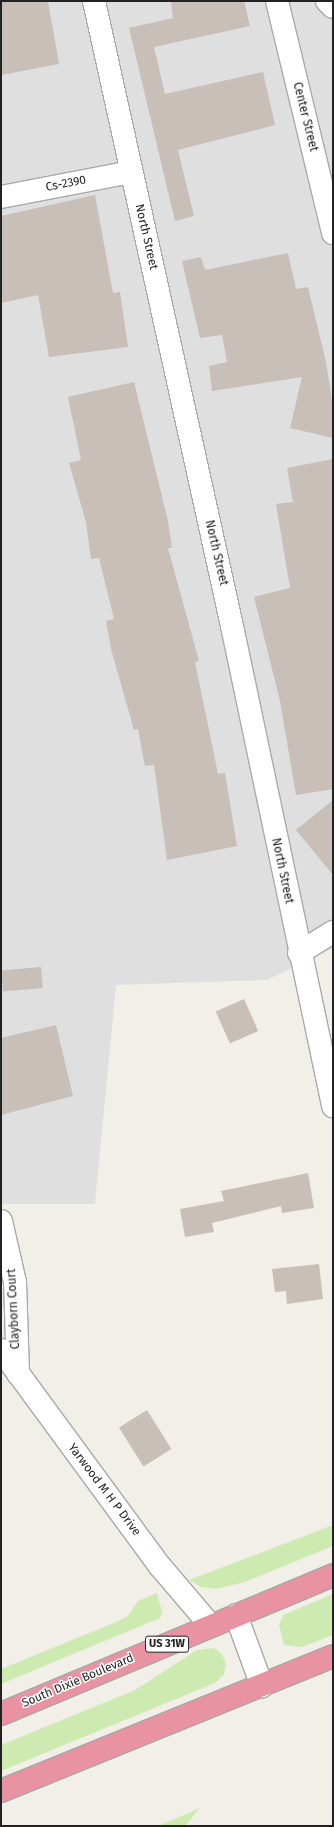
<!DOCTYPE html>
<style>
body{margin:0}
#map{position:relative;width:334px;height:1827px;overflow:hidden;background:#f2efe9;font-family:"Fira Sans",sans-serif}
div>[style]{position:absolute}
.residential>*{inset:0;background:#e0dfdf}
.grass>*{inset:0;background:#cdebb0}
.building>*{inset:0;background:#c7bfb8;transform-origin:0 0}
.roads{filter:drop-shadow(1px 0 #a9a9a9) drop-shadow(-1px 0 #a9a9a9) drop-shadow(0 1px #a9a9a9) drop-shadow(0 -1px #a9a9a9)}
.street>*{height:22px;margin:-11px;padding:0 11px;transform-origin:11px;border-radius:11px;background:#fff}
.highway>*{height:22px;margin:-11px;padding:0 11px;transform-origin:11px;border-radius:11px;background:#e892a2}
span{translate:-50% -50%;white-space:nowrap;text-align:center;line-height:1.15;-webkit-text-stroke:3px #fff;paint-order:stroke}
.shield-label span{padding:1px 3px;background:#fff;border:1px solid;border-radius:3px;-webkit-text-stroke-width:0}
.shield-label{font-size:11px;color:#222;font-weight:700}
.street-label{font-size:12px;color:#222}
.frame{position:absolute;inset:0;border:2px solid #222;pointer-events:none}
</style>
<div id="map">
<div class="residential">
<div style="clip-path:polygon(1px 1px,333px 1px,333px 948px,267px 980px,116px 985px,95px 1204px,1px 1204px)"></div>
</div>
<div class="grass">
<div style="clip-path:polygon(333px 1525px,333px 1546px,245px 1582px,216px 1589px,201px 1587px,189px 1580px)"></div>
<div style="clip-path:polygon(157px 1593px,162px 1612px,160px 1618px,1px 1684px,1px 1669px,116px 1622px,128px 1616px,138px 1601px)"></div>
<div style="clip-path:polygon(333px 1594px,333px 1635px,302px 1647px,284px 1645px,279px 1625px,283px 1615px)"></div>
<div style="clip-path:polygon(214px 1648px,222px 1654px,226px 1664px,224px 1674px,215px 1683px,1px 1771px,1px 1745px,135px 1690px,197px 1650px)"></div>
<div style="clip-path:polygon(200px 1808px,185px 1826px,158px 1826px)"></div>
</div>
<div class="building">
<div style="clip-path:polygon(1px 1px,48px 1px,59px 64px,1px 75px)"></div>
<div style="clip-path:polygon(171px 1px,244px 1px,250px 26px,154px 47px,165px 94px,263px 72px,275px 125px,178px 150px,194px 216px,175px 221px,129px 28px,173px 18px)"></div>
<div style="clip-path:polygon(95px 195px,113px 293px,120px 292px,128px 347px,49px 357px,38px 295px,1px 303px,1px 216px)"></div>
<div style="clip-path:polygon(288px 253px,296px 289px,308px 287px,326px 362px,333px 407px,333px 438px,290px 428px,302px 377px,212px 391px,209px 366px,227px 362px,222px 335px,200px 338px,182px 261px,201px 257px,205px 270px)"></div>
<div style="clip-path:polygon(134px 382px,168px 521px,172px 548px,168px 548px,199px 661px,195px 662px,218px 774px,225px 773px,237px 846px,167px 860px,154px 765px,145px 766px,138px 729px,134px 730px,111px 649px,106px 621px,114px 619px,99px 558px,91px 559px,86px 522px,69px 463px,81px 460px,68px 397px)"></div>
<div style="clip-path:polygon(333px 459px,333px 789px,296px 795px,280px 701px,254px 597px,290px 588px,276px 504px,293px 502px,287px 468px)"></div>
<div style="clip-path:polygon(333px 800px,333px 875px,296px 830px)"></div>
<div style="left:41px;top:967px;width:21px;height:40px;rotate:85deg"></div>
<div style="left:244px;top:999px;width:35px;height:31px;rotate:66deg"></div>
<div style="clip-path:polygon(56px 1025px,73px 1096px,1px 1115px,1px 1038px)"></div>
<div style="clip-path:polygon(308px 1173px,314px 1208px,282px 1213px,281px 1206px,212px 1223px,214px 1232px,185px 1237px,180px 1209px,224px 1201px,221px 1191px)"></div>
<div style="clip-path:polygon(319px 1264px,323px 1299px,287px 1304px,286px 1291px,275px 1292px,272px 1269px)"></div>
<div style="left:147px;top:1410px;width:46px;height:33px;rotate:58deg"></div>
</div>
<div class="roads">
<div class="street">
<div style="left:94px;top:1px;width:640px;rotate:77.55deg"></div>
<div style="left:232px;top:626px;width:491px;rotate:78.1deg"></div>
<div style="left:277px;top:1px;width:239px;rotate:76.4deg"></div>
<div style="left:327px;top:1px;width:8px;rotate:45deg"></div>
<div style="left:1px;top:197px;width:132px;rotate:-10.9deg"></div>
<div style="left:299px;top:953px;width:40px;rotate:-32deg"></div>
<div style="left:1px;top:1221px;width:63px;rotate:77.1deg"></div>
<div style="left:15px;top:1282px;width:92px;rotate:88.1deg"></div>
<div style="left:1px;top:1350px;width:267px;rotate:53.7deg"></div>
<div style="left:159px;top:1565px;width:80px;rotate:49.6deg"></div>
<div style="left:236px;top:1615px;width:76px;rotate:69.9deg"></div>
</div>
<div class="highway">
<div style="left:1px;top:1714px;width:360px;rotate:-22.7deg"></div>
<div style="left:1px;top:1791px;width:358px;rotate:-22.1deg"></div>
</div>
</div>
<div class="shield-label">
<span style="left:167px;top:1644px">US 31W</span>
</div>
<div class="street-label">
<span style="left:305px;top:117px;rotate:76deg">Center Street</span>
<span style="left:66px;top:184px;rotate:-11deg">Cs-2390</span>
<span style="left:146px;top:237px;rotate:77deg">North Street</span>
<span style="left:216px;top:553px;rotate:77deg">North Street</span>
<span style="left:282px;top:871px;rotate:78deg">North Street</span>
<span style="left:14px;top:1309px;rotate:-93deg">Clayborn Court</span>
<span style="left:104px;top:1490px;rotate:53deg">Yarwood M H P Drive</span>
<span style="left:78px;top:1681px;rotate:-23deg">South Dixie Boulevard</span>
</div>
<div class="frame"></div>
</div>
